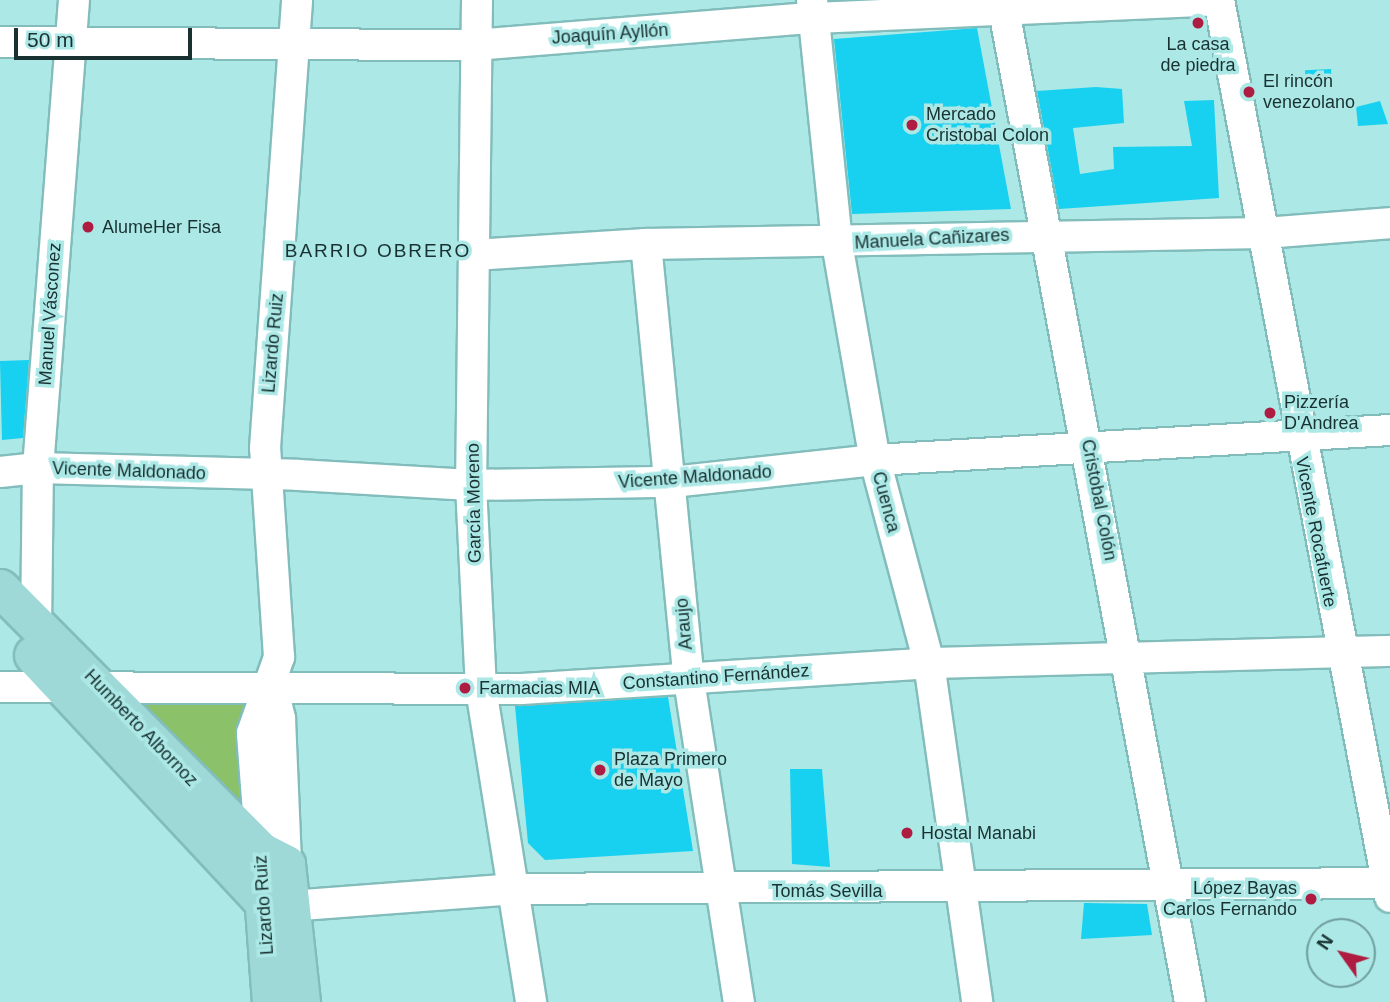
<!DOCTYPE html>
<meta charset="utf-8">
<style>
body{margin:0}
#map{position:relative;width:1390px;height:1002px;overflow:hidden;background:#abe8e6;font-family:Helvetica,sans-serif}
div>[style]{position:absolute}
.green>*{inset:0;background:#8bc168}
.building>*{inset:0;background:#18d0f0;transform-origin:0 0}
.roads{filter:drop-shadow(2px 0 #82bdbc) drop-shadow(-2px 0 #82bdbc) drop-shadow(0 2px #82bdbc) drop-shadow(0 -2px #82bdbc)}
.minor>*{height:30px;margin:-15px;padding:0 15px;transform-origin:15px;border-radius:15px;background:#fff}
.major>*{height:37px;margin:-18.5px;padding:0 18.5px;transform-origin:18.5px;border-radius:18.5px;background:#9ed9d8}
.dots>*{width:19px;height:19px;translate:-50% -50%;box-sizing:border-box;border:4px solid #abe8e6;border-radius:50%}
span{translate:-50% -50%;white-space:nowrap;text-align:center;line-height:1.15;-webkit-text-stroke:7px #abe8e6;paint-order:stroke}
.street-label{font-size:18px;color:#193231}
.poi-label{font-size:18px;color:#193231}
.left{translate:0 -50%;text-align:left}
.right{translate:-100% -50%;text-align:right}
.neighbourhood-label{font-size:19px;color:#193231;letter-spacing:2px}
.north{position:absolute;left:1306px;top:918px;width:70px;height:70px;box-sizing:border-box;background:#abe8e6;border:2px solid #719f9e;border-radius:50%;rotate:304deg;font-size:19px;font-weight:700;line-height:28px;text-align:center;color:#193231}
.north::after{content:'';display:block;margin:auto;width:24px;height:32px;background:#af1c41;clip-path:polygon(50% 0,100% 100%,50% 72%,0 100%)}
.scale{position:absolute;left:14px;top:28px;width:178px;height:32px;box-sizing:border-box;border:4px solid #193231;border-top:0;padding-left:9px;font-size:21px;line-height:24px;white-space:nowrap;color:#193231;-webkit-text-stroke:5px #abe8e6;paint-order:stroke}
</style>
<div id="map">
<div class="green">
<div style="clip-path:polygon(256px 695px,255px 823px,139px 701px)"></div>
</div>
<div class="building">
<div style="clip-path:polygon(977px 28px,1011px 209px,852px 214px,834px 39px)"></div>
<div style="left:1331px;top:69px;width:19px;height:26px;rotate:87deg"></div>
<div style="clip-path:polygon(1096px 87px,1122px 89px,1124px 123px,1073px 128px,1080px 174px,1114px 169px,1113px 147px,1192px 146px,1184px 101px,1214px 100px,1219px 198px,1059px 209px,1037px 91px)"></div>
<div style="clip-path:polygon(1380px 101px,1388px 124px,1358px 126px,1356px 107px)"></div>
<div style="clip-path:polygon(29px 360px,23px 438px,2px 440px,0 361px)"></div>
<div style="clip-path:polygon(668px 697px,693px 851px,545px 860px,528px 843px,515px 706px)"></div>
<div style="clip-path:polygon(790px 769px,822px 769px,830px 867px,792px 864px)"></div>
<div style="clip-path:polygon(1084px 903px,1147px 904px,1152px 935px,1081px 939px)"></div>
</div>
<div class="roads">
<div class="minor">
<div style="left:477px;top:0;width:485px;rotate:90.7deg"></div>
<div style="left:471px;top:485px;width:204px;rotate:87.2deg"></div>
<div style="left:481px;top:689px;width:317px;rotate:80.9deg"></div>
<div style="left:812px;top:0;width:244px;rotate:84.1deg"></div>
<div style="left:837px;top:243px;width:220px;rotate:80.1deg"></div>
<div style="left:875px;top:460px;width:210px;rotate:75.1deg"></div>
<div style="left:929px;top:663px;width:342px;rotate:81.9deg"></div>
<div style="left:1002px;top:0;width:1019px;rotate:79.37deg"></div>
<div style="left:1219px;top:0;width:913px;rotate:79.21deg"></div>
<div style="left:0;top:42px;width:474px;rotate:0.4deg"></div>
<div style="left:474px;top:45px;width:340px;rotate:-4.6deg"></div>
<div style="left:813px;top:18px;width:406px;rotate:-2.5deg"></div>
<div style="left:646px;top:244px;width:438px;rotate:84.4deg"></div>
<div style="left:689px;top:680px;width:326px;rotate:81.2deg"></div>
<div style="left:474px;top:255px;width:172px;rotate:-3.7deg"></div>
<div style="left:646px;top:244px;width:618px;rotate:-1.02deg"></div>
<div style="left:1264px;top:233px;width:126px;rotate:-4.5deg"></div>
<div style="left:0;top:472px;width:38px;rotate:-6deg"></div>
<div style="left:38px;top:468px;width:260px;rotate:1.5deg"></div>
<div style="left:298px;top:475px;width:173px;rotate:3.3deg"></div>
<div style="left:471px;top:485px;width:201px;rotate:-0.9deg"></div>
<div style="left:672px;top:482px;width:204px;rotate:-6.2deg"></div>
<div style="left:875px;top:460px;width:516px;rotate:-3.33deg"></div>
<div style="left:36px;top:628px;width:160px;rotate:-89.3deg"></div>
<div style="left:38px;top:468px;width:469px;rotate:-85.6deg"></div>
<div style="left:272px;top:686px;width:34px;rotate:76deg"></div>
<div style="left:280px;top:719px;width:145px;rotate:87.6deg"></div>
<div style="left:0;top:687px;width:521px;rotate:0.22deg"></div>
<div style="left:521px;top:689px;width:409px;rotate:-3.6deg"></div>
<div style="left:929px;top:663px;width:461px;rotate:-1.5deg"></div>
<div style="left:261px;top:851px;width:118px;rotate:-94.4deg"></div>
<div style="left:252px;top:733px;width:81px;rotate:-70.4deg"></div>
<div style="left:279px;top:657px;width:209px;rotate:-93.8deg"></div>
<div style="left:265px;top:448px;width:449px;rotate:-85.9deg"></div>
<div style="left:289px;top:906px;width:226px;rotate:-4.3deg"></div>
<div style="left:514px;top:889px;width:876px;rotate:-0.39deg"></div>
</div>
<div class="major">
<div style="left:0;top:588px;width:371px;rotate:45.2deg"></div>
<div style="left:261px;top:851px;width:28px;rotate:27deg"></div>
<div style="left:286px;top:864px;width:139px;rotate:83.8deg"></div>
<div style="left:33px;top:655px;width:339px;rotate:47deg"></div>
<div style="left:262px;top:880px;width:122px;rotate:85.8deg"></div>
</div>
</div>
<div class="dots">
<div style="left:1198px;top:23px;background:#af1c41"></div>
<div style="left:1249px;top:92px;background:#af1c41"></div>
<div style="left:912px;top:125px;background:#af1c41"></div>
<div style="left:88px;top:227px;background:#af1c41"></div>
<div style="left:1270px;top:413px;background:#af1c41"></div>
<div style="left:465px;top:688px;background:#af1c41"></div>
<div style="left:600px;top:770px;background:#af1c41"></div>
<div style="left:907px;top:833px;background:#af1c41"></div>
<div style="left:1311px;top:899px;background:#af1c41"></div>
</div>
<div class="street-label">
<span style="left:610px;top:34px;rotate:-4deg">Joaquín Ayllón</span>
<span style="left:932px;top:239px;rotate:-3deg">Manuela Cañizares</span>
<span style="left:50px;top:314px;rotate:-86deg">Manuel Vásconez</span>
<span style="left:273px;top:343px;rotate:-85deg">Lizardo Ruiz</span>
<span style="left:129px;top:471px;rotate:2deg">Vicente Maldonado</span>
<span style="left:695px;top:477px;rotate:-4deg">Vicente Maldonado</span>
<span style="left:1099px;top:500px;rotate:79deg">Cristobal Colón</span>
<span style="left:886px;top:502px;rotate:75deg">Cuenca</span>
<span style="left:474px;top:503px;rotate:-91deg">García Moreno</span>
<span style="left:1316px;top:532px;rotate:79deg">Vicente Rocafuerte</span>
<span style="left:684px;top:624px;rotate:-95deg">Araujo</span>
<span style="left:716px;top:677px;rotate:-4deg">Constantino Fernández</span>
<span style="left:141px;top:728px;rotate:46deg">Humberto Albornoz</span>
<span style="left:827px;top:891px">Tomás Sevilla</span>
<span style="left:264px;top:905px;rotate:-94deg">Lizardo Ruiz</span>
</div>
<div class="poi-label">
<span style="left:1198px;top:55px">La casa<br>de piedra</span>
<span class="left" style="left:1263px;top:92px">El rincón<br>venezolano</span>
<span class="left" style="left:926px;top:125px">Mercado<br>Cristobal Colon</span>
<span class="left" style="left:102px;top:227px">AlumeHer Fisa</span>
<span class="left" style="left:1284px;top:413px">Pizzería<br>D'Andrea</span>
<span class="left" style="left:479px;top:688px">Farmacias MIA</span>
<span class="left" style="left:614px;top:770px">Plaza Primero<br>de Mayo</span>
<span class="left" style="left:921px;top:833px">Hostal Manabi</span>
<span class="right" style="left:1297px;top:899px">López Bayas<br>Carlos Fernando</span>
</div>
<div class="neighbourhood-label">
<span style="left:378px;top:251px">BARRIO OBRERO</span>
</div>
<div class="north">N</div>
<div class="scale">50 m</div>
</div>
